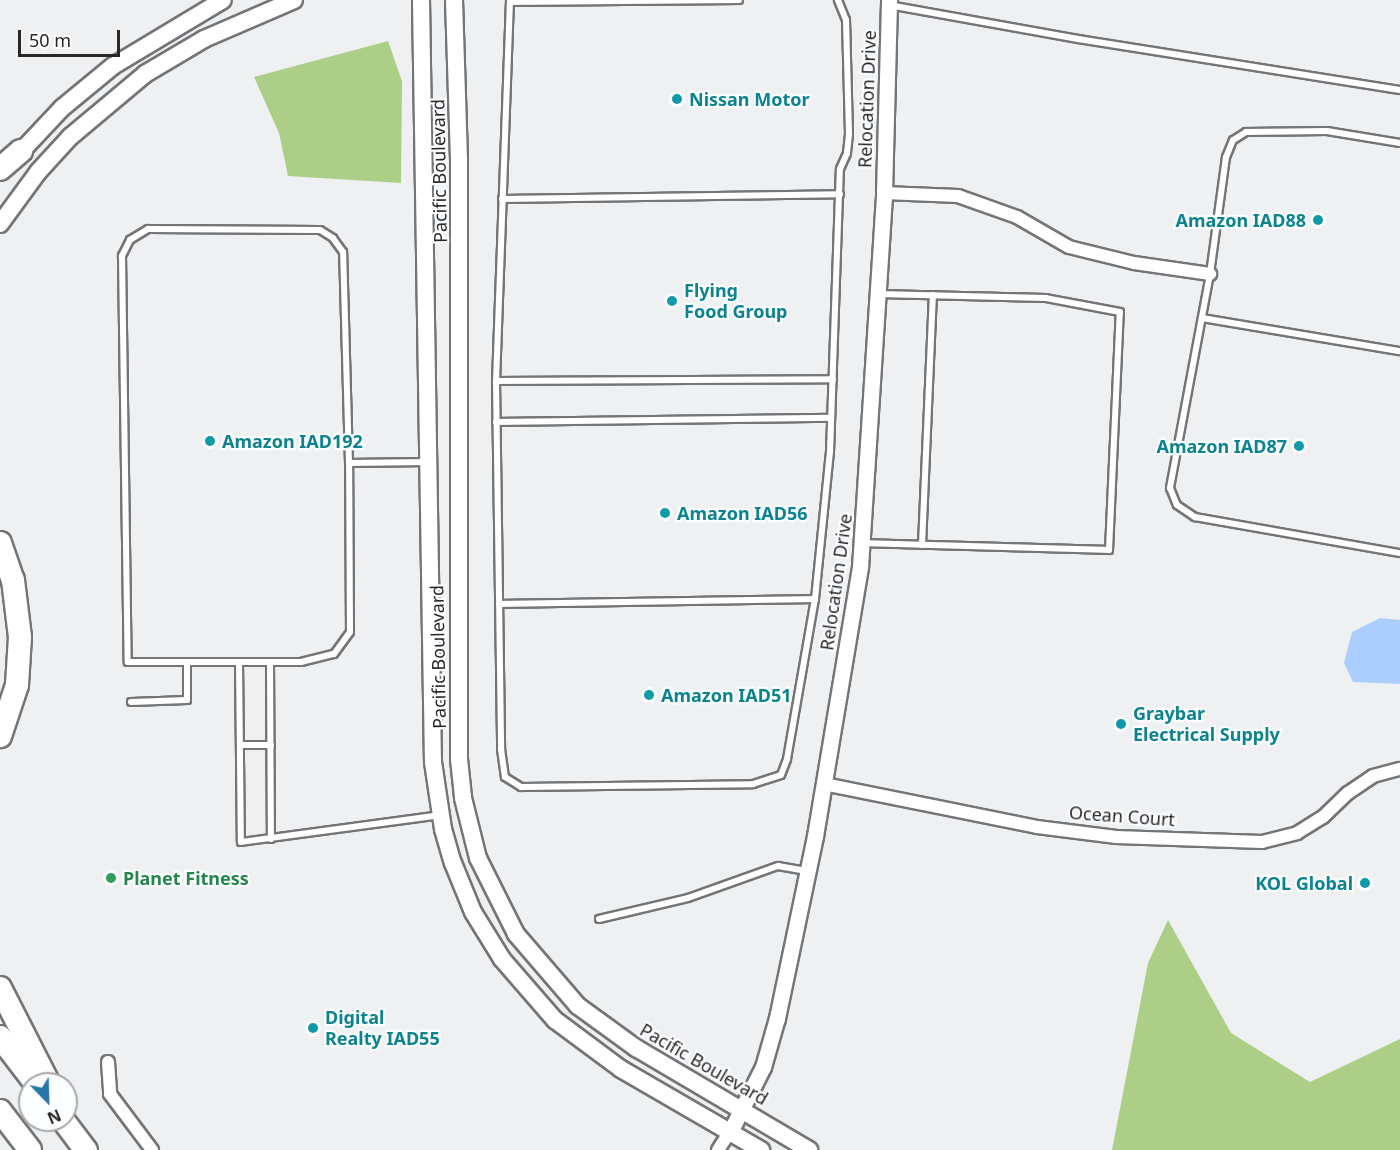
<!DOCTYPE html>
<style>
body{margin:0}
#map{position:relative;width:1400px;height:1150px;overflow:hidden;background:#eef0f2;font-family:"Noto Sans",sans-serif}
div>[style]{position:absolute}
.green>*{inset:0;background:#acce86}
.water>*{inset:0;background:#accefe}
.roads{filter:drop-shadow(2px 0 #737577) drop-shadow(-2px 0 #737577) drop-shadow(0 2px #737577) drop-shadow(0 -2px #737577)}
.service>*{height:6px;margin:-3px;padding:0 3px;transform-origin:3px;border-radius:3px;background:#fff}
.minor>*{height:12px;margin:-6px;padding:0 6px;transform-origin:6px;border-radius:6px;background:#fff}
.tertiary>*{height:15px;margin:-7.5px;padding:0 7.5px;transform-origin:7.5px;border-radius:7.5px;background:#fff}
.secondary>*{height:16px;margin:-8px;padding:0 8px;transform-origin:8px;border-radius:8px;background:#fff}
.motorway>*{height:22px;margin:-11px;padding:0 11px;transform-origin:11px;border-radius:11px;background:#fff}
.dots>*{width:16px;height:16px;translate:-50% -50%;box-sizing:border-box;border:3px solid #fbfdff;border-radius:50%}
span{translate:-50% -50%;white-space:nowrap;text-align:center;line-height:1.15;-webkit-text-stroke:4.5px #fbfdff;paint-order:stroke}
.culture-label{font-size:18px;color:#0d838f;font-weight:700}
.left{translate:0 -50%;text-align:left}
.right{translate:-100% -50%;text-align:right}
.street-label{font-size:18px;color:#282829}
.leisure-label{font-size:18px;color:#27864d;font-weight:700}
.north{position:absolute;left:18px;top:1072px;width:60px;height:60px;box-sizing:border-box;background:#fbfdff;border:2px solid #a7a8a9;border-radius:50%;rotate:157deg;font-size:16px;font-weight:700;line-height:24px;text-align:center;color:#282829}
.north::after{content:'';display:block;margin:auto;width:21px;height:27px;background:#2776a8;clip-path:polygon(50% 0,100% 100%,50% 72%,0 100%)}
.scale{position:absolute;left:18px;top:30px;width:102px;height:27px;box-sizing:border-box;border:3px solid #282829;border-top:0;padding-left:8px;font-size:18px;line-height:21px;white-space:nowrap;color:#282829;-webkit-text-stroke:4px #fbfdff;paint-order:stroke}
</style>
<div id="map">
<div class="green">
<div style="clip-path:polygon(388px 41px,402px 81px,401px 183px,288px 176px,279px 133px,254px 77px)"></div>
<div style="clip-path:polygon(1168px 920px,1231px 1033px,1310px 1082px,1400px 1039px,1400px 1150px,1112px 1150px,1148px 963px)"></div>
</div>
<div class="water">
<div style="clip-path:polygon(1380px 618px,1400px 620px,1400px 684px,1353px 682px,1344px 663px,1352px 632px)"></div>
</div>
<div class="roads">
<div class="service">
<div style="left:510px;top:0;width:381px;rotate:92.1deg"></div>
<div style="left:496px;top:381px;width:368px;rotate:89.2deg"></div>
<div style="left:501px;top:749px;width:28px;rotate:82deg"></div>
<div style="left:505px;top:777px;width:19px;rotate:32deg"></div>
<div style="left:521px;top:787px;width:232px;rotate:-0.7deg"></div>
<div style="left:753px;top:784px;width:29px;rotate:-18deg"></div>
<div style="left:781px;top:775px;width:17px;rotate:-69deg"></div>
<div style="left:787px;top:759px;width:162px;rotate:-80.1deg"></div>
<div style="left:815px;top:599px;width:148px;rotate:-84.2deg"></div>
<div style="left:830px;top:452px;width:283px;rotate:-88deg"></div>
<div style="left:840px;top:169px;width:17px;rotate:-66deg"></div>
<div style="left:847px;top:153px;width:19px;rotate:-84deg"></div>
<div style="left:849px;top:134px;width:114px;rotate:-91.5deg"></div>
<div style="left:846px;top:20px;width:22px;rotate:-112deg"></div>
<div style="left:510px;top:2px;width:229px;rotate:-0.5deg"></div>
<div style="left:889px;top:5px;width:192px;rotate:10.2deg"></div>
<div style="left:1078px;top:39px;width:326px;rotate:9deg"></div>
<div style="left:1400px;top:143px;width:74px;rotate:-170.7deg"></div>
<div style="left:1327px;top:131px;width:81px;rotate:179.3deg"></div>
<div style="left:1246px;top:132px;width:15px;rotate:148deg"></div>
<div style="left:1233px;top:140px;width:18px;rotate:112deg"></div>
<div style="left:1226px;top:157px;width:118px;rotate:97.8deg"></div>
<div style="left:1210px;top:274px;width:218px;rotate:100.6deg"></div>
<div style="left:1170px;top:488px;width:18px;rotate:68deg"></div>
<div style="left:1177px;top:505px;width:22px;rotate:34deg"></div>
<div style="left:1195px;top:517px;width:208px;rotate:10deg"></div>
<div style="left:502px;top:199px;width:338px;rotate:-0.8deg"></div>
<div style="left:1202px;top:318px;width:201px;rotate:9.5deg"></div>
<div style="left:496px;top:381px;width:337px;rotate:-0.3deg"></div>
<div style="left:496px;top:422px;width:335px;rotate:-0.7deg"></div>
<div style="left:349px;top:463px;width:211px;rotate:-91.6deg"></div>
<div style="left:343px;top:252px;width:17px;rotate:-126deg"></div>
<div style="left:333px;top:238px;width:15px;rotate:-148deg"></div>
<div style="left:320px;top:230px;width:172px;rotate:-179.7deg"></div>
<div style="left:148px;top:229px;width:21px;rotate:149deg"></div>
<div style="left:130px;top:240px;width:18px;rotate:117deg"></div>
<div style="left:122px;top:256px;width:406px;rotate:89.2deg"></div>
<div style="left:128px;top:662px;width:173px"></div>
<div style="left:301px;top:662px;width:34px;rotate:-14deg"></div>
<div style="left:334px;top:654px;width:27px;rotate:-54deg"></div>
<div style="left:350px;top:632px;width:169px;rotate:-90.3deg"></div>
<div style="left:349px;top:463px;width:79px;rotate:-0.7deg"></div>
<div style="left:863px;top:543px;width:246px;rotate:1.6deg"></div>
<div style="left:1109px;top:550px;width:238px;rotate:-87.4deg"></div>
<div style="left:1120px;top:312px;width:75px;rotate:-169.3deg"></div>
<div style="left:1046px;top:298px;width:168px;rotate:-178.6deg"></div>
<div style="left:922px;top:545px;width:250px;rotate:-87.5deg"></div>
<div style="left:499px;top:604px;width:316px;rotate:-0.9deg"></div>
<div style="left:239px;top:662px;width:180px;rotate:89.4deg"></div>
<div style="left:241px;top:842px;width:201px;rotate:-7.7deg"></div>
<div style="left:270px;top:662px;width:177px;rotate:89.7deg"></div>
<div style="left:131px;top:702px;width:56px;rotate:-2deg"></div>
<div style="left:187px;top:700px;width:38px;rotate:-90deg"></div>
<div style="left:240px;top:745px;width:31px"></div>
<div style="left:599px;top:919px;width:91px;rotate:-13.3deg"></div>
<div style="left:688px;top:898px;width:96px;rotate:-19.6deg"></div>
<div style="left:778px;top:866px;width:29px;rotate:10deg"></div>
</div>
<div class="minor">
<div style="left:884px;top:193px;width:74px;rotate:2.3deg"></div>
<div style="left:958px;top:196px;width:63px;rotate:19.6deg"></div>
<div style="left:1017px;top:217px;width:60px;rotate:30deg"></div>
<div style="left:1069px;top:247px;width:67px;rotate:13.8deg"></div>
<div style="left:1134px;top:263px;width:77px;rotate:8.2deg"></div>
<div style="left:824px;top:784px;width:217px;rotate:11.4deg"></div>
<div style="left:1037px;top:827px;width:80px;rotate:7.2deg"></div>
<div style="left:1116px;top:837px;width:146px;rotate:2deg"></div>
<div style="left:1262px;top:842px;width:36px;rotate:-14deg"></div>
<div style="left:1297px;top:833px;width:31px;rotate:-32deg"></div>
<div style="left:1323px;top:817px;width:35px;rotate:-44deg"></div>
<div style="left:1348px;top:793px;width:30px;rotate:-34deg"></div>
<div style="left:1373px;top:776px;width:28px;rotate:-15deg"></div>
<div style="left:108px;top:1062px;width:32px;rotate:86deg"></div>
<div style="left:110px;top:1094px;width:70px;rotate:53.1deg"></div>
<div style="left:718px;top:1150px;width:24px;rotate:-57deg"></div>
</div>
<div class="tertiary">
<div style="left:731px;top:1130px;width:71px;rotate:-63.1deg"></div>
<div style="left:763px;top:1067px;width:51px;rotate:-74.1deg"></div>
<div style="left:777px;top:1018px;width:186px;rotate:-78.2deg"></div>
<div style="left:815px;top:836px;width:273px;rotate:-80.5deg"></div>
<div style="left:860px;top:567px;width:375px;rotate:-86.3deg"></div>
<div style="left:884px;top:193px;width:193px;rotate:-88.5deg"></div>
</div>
<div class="secondary">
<div style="left:421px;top:0;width:762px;rotate:89.1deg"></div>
<div style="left:433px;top:762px;width:68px;rotate:81.5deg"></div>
<div style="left:443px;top:829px;width:35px;rotate:74deg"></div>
<div style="left:453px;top:863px;width:53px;rotate:67.8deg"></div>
<div style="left:473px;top:912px;width:55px;rotate:58.3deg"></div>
<div style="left:502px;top:959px;width:81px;rotate:49deg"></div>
<div style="left:555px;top:1020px;width:82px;rotate:36.6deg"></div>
<div style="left:621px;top:1069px;width:162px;rotate:30.1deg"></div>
<div style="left:454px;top:0;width:159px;rotate:88.2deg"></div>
<div style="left:459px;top:159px;width:600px;rotate:90deg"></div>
<div style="left:459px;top:759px;width:39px;rotate:84deg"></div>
<div style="left:463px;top:798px;width:62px;rotate:76deg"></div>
<div style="left:478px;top:858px;width:85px;rotate:63.4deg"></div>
<div style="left:516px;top:934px;width:95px;rotate:49.3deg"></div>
<div style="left:578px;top:1006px;width:72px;rotate:35.9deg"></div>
<div style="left:636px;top:1048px;width:201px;rotate:30.5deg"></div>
<div style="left:15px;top:158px;width:69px;rotate:-46.8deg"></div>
<div style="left:62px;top:108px;width:66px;rotate:-39.5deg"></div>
<div style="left:113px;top:66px;width:128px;rotate:-31deg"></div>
<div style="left:0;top:224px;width:64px;rotate:-53.8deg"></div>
<div style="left:38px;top:172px;width:47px;rotate:-47.6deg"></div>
<div style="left:70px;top:137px;width:98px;rotate:-40deg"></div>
<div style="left:145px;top:74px;width:69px;rotate:-30.7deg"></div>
<div style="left:204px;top:39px;width:98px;rotate:-23.4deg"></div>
</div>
<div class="motorway">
<div style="left:0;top:169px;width:28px;rotate:-41deg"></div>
<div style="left:0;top:543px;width:39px;rotate:71deg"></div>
<div style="left:13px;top:580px;width:57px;rotate:83deg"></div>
<div style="left:20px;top:637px;width:48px;rotate:93.6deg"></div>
<div style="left:17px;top:685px;width:54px;rotate:108.4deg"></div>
<div style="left:0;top:988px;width:108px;rotate:63deg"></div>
<div style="left:0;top:1037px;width:59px;rotate:52.5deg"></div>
<div style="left:0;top:1111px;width:49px;rotate:52.4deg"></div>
<div style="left:63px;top:1120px;width:38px;rotate:53deg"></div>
</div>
</div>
<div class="dots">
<div style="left:677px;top:99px;background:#0f9aa8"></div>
<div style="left:1318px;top:220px;background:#0f9aa8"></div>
<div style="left:672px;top:301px;background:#0f9aa8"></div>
<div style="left:210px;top:441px;background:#0f9aa8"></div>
<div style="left:1299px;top:446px;background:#0f9aa8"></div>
<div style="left:665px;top:513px;background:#0f9aa8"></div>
<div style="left:649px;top:695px;background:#0f9aa8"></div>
<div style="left:1121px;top:724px;background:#0f9aa8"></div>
<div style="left:111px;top:878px;background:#2e9e5b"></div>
<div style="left:1365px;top:883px;background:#0f9aa8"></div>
<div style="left:313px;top:1028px;background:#0f9aa8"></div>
</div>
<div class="culture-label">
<span class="left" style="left:689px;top:99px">Nissan Motor</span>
<span class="right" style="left:1306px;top:220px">Amazon IAD88</span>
<span class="left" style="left:684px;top:301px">Flying<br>Food Group</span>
<span class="left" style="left:222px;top:441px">Amazon IAD192</span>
<span class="right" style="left:1287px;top:446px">Amazon IAD87</span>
<span class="left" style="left:677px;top:513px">Amazon IAD56</span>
<span class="left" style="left:661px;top:695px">Amazon IAD51</span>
<span class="left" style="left:1133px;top:724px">Graybar<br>Electrical Supply</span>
<span class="right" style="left:1353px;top:883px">KOL Global</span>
<span class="left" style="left:325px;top:1028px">Digital<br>Realty IAD55</span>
</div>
<div class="street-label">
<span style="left:867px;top:99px;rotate:-88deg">Relocation Drive</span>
<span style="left:439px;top:171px;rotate:-91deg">Pacific Boulevard</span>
<span style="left:836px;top:582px;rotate:-82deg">Relocation Drive</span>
<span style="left:438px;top:657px;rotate:-91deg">Pacific Boulevard</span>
<span style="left:1122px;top:816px;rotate:4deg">Ocean Court</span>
<span style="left:704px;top:1064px;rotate:30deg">Pacific Boulevard</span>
</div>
<div class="leisure-label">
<span class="left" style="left:123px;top:878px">Planet Fitness</span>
</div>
<div class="north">N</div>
<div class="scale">50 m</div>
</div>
